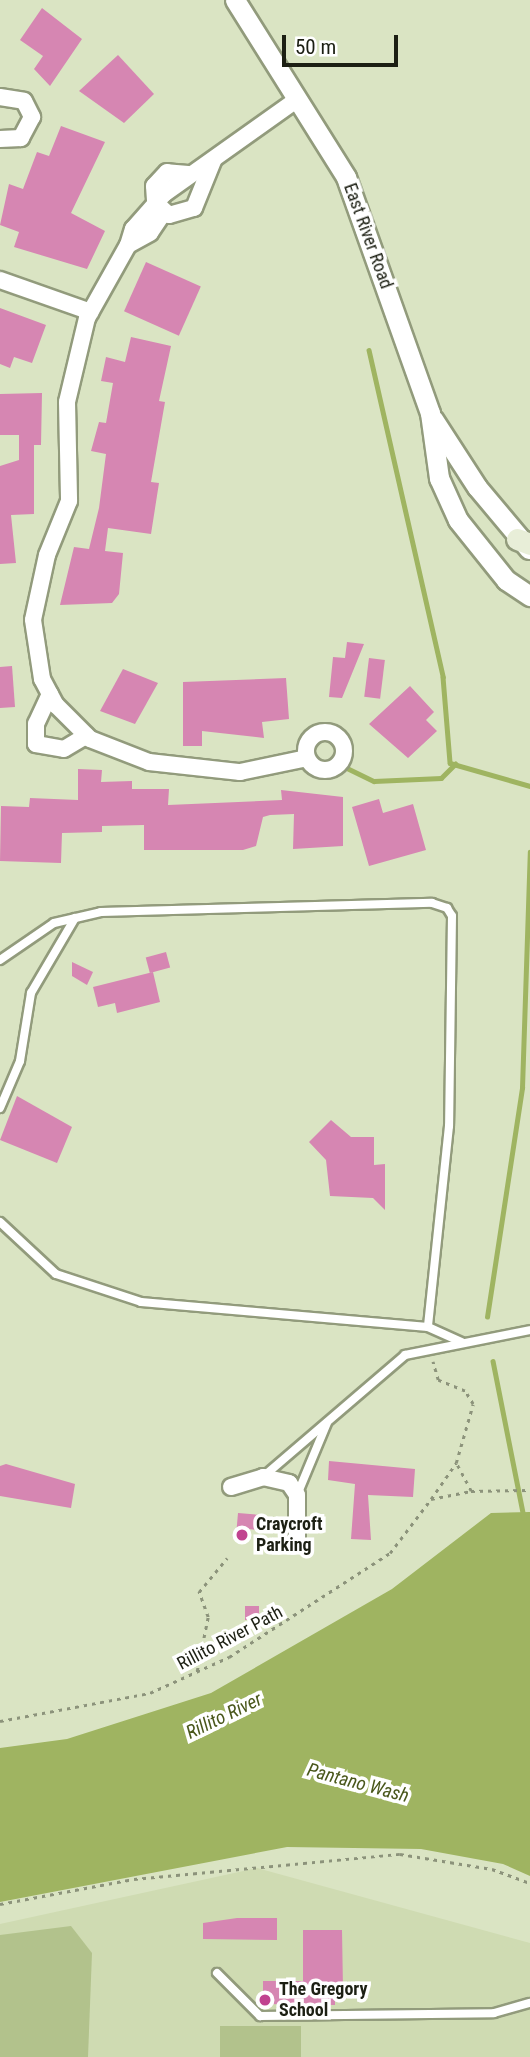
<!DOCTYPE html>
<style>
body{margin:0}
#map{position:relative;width:530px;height:2057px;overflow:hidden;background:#dae4c3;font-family:"Roboto Condensed",sans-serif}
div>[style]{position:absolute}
.built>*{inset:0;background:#cfdbb2}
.green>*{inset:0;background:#b2c28c;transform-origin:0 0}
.water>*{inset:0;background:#9fb461}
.stream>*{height:4.5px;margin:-2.25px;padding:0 2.25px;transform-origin:2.25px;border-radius:2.25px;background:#9fb461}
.building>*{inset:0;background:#d686b2;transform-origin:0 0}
.path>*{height:2.5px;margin-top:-1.25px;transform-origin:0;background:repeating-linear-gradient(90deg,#8c937b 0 3.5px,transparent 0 8.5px)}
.roads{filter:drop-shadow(2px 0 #929b7c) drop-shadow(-2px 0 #929b7c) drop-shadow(0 2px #929b7c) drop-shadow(0 -2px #929b7c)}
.service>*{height:8px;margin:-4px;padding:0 4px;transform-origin:4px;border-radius:4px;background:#fff}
.minor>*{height:16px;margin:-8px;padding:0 8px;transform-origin:8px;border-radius:8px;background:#fff}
.minor>.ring{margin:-8px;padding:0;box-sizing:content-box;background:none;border:16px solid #fff;border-radius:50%}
.tertiary>*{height:19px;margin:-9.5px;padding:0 9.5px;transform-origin:9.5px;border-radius:9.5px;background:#fff}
.secondary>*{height:21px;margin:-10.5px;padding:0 10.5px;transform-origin:10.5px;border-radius:10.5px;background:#e8eed8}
.dots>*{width:19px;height:19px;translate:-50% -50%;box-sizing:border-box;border:4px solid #fff;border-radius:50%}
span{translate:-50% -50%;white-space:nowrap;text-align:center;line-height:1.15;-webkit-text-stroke:7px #fff;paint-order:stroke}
.street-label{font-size:18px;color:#1c1f13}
.poi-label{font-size:18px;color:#1c1f13;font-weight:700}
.left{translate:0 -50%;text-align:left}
.water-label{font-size:19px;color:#49571b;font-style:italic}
.scale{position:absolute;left:282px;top:35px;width:116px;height:32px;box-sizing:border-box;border:4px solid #1c1f13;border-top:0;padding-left:9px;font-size:21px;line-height:24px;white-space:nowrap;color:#1c1f13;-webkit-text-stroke:5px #fff;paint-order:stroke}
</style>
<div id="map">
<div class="built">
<div style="clip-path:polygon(257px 1868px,530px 1943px,530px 2057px,0 2057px,0 1924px)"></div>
</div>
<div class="green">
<div style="clip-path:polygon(71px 1926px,92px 1953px,88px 2057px,0 2057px,0 1935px)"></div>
<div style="left:301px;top:2026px;width:31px;height:81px;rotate:90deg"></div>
</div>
<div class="water">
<div style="clip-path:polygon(530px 1512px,530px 1876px,503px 1864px,421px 1849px,287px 1847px,0 1902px,0 1748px,67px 1739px,211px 1693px,392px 1589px,491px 1513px)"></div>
</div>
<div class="stream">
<div style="left:369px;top:350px;width:335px;rotate:77.2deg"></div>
<div style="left:443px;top:677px;width:86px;rotate:85.3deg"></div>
<div style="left:450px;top:763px;width:83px;rotate:16deg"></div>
<div style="left:345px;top:767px;width:32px;rotate:26deg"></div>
<div style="left:374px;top:781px;width:67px;rotate:-2.6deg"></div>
<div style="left:441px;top:778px;width:20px;rotate:-45deg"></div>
<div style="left:487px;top:1317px;width:232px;rotate:-81.3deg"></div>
<div style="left:522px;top:1088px;width:236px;rotate:-88.1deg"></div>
<div style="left:493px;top:1361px;width:160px;rotate:78.8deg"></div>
</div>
<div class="building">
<div style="clip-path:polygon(42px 8px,82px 39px,50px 86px,34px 69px,43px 56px,20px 40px)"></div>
<div style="clip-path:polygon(118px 55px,154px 94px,124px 123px,79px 91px)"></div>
<div style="clip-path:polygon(61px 126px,105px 142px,71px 213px,105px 231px,87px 269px,14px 247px,19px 232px,0 225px,9px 184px,23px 189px,37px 152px,49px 156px)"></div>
<div style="left:146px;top:262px;width:60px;height:54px;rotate:24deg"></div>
<div style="clip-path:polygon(0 308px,46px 325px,32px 363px,14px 357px,10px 368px,0 364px)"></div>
<div style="clip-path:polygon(131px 337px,171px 346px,159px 401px,165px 402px,151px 482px,159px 483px,151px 534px,108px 528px,105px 551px,123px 553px,119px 594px,112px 603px,60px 605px,74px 547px,89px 549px,99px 508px,106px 454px,91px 451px,99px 422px,106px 423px,113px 383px,101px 381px,106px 357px,125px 362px)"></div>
<div style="clip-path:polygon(42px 393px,41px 445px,34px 445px,34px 514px,11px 515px,16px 563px,0 564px,0 466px,19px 460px,19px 435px,0 435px,0 394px)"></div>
<div style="clip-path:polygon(347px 642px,364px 644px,342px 698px,329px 697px,333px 657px,345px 658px)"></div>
<div style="left:369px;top:658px;width:16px;height:39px;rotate:7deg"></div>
<div style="clip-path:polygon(12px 666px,15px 707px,0 708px,0 667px)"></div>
<div style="clip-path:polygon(123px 669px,158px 683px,135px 724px,100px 711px)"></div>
<div style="clip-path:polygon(286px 678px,289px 719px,262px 722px,264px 738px,202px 731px,202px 746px,183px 746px,183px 682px)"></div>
<div style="clip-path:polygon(410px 686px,434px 712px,426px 720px,437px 731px,408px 758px,369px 724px)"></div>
<div style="clip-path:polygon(78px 769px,102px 770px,101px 782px,132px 781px,132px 789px,169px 789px,168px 805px,282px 800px,281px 790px,343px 797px,343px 846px,293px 849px,294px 814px,270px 815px,263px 817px,256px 846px,243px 850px,144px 850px,144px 825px,102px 826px,102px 832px,62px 833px,61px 863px,0 861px,1px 806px,29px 807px,30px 798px,78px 800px)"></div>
<div style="clip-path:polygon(379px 799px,383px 813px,413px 804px,426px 850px,369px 866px,352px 807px)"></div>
<div style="left:166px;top:952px;width:16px;height:21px;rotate:75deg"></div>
<div style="clip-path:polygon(72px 962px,93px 972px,87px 985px,72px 976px)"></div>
<div style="clip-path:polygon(153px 972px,160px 1002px,117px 1013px,115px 1003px,98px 1007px,93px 987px)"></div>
<div style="clip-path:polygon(17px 1096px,72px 1127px,57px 1163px,0 1140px)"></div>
<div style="clip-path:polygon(331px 1120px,351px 1137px,374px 1137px,374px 1165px,385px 1164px,385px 1210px,373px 1198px,330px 1196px,326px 1160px,309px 1142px)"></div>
<div style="clip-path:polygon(329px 1461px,415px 1469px,413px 1497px,368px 1495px,371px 1540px,351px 1539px,355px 1484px,328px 1480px)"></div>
<div style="clip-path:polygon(6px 1464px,75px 1484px,71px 1508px,0 1496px,0 1466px)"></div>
<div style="left:238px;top:1513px;width:25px;height:15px;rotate:5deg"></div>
<div style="left:245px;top:1606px;width:14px;height:14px"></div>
<div style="clip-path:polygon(237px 1918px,277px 1918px,277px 1940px,203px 1939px,203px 1923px)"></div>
<div style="clip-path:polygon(303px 1930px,342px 1930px,343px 1989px,335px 1989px,335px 2005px,263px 2004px,263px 1981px,303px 1981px)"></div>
</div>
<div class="path">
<div style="left:471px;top:1491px;width:59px;rotate:-1deg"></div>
<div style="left:431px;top:1499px;width:44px;rotate:-55.2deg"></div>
<div style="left:197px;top:1671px;width:55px;rotate:-78.5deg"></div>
<div style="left:208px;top:1617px;width:27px;rotate:-110deg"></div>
<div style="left:199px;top:1592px;width:44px;rotate:-50.5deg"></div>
<div style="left:0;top:1721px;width:153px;rotate:-10.6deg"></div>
<div style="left:150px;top:1693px;width:87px;rotate:-24.5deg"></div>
<div style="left:229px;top:1657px;width:192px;rotate:-32.9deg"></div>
<div style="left:390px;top:1553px;width:68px;rotate:-52.8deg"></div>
<div style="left:431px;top:1499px;width:41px;rotate:-11.3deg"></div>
<div style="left:471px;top:1491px;width:32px;rotate:-118deg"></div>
<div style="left:456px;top:1463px;width:61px;rotate:-73.9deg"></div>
<div style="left:473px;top:1404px;width:15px;rotate:-122deg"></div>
<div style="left:465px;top:1391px;width:29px;rotate:-158deg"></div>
<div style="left:438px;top:1380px;width:19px;rotate:-106deg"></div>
<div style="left:0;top:1904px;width:136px;rotate:-10.6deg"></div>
<div style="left:134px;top:1879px;width:267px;rotate:-5.4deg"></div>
<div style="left:400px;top:1854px;width:93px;rotate:9.3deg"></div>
<div style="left:492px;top:1869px;width:40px;rotate:20.2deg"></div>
</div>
<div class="roads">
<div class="service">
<div style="left:0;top:960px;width:65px;rotate:-34.4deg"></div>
<div style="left:54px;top:923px;width:48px;rotate:-13.2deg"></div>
<div style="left:101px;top:912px;width:331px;rotate:-1.6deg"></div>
<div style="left:432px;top:903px;width:16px;rotate:18deg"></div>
<div style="left:447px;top:908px;width:9px;rotate:58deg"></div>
<div style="left:452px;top:916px;width:210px;rotate:90.8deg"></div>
<div style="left:449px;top:1126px;width:202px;rotate:96deg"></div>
<div style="left:0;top:1108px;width:51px;rotate:-66.9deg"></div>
<div style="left:20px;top:1061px;width:69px;rotate:-80.8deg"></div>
<div style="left:31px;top:993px;width:87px;rotate:-59.6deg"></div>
<div style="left:0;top:1222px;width:76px;rotate:42.9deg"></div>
<div style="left:56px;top:1274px;width:89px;rotate:18.2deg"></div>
<div style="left:141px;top:1302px;width:288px;rotate:5deg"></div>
<div style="left:428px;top:1327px;width:37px;rotate:24deg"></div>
<div style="left:264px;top:1476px;width:186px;rotate:-40.6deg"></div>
<div style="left:405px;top:1355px;width:127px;rotate:-11.3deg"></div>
<div style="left:297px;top:1495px;width:78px;rotate:-67.4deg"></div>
<div style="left:217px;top:1973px;width:61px;rotate:45deg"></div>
<div style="left:260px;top:2016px;width:234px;rotate:-0.7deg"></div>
<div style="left:494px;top:2013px;width:37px;rotate:-16deg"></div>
</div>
<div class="minor">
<div style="left:0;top:97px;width:24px;rotate:9deg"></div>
<div style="left:24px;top:101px;width:18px;rotate:63deg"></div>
<div style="left:32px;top:117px;width:24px;rotate:118deg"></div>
<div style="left:21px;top:138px;width:21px;rotate:177deg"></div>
<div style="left:188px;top:174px;width:21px;rotate:-175deg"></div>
<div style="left:167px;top:172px;width:19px;rotate:133deg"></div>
<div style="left:154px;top:186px;width:16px;rotate:86deg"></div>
<div style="left:155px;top:202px;width:19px;rotate:43deg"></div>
<div style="left:169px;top:215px;width:26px;rotate:-16deg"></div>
<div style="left:194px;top:208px;width:51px;rotate:-68deg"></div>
<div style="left:164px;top:212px;width:25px;rotate:124deg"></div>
<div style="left:150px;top:233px;width:25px;rotate:151deg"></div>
<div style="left:128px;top:245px;width:17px;rotate:-73deg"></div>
<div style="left:133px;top:229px;width:47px;rotate:-48.5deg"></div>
<div style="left:164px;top:194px;width:161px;rotate:-35.4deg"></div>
<div style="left:128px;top:245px;width:84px;rotate:119.3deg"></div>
<div style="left:87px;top:318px;width:86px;rotate:103.4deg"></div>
<div style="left:67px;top:402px;width:99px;rotate:88.8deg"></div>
<div style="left:69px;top:501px;width:58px;rotate:112.2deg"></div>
<div style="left:47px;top:555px;width:66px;rotate:102.2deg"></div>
<div style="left:33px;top:620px;width:60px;rotate:81.3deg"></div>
<div style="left:42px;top:679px;width:30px;rotate:62deg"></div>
<div style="left:56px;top:705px;width:48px;rotate:45deg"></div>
<div style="left:90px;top:739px;width:63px;rotate:21.3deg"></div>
<div style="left:149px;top:762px;width:92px;rotate:6.3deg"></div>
<div style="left:240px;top:772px;width:68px;rotate:-11.8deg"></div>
<div style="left:0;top:280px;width:96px;rotate:19.4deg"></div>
<div style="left:50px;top:694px;width:33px;rotate:115deg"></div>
<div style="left:36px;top:724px;width:20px;rotate:90deg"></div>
<div style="left:36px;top:744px;width:28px;rotate:10deg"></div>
<div style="left:64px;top:749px;width:26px;rotate:-31deg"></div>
<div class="ring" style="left:306px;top:732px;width:22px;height:22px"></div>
<div style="left:231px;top:1487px;width:34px;rotate:-17deg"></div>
<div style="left:263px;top:1477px;width:27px;rotate:13deg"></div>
<div style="left:289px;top:1483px;width:14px;rotate:56deg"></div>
<div style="left:297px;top:1495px;width:47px;rotate:90deg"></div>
</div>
<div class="tertiary">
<div style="left:235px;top:0;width:209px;rotate:57.9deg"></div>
<div style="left:346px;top:177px;width:251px;rotate:70.4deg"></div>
<div style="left:430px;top:413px;width:66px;rotate:82.1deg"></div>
<div style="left:439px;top:478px;width:46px;rotate:65.7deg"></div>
<div style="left:458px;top:520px;width:77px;rotate:51.3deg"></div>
<div style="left:506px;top:580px;width:29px;rotate:34deg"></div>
<div style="left:433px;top:419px;width:81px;rotate:57.1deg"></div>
<div style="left:477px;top:487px;width:81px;rotate:50deg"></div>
</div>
<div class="secondary">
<div style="left:517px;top:539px;width:14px;rotate:21deg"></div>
</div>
</div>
<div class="dots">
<div style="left:242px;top:1535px;background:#c14390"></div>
<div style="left:265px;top:2000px;background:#c14390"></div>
</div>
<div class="street-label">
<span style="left:368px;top:236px;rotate:70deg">East River Road</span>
<span style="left:230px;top:1638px;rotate:-28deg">Rillito River Path</span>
</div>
<div class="poi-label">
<span class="left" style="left:256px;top:1535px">Craycroft<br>Parking</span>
<span class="left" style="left:279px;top:2000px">The Gregory<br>School</span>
</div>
<div class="water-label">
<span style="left:224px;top:1716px;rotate:-26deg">Rillito River</span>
<span style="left:358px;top:1783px;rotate:15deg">Pantano Wash</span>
</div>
<div class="scale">50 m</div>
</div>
